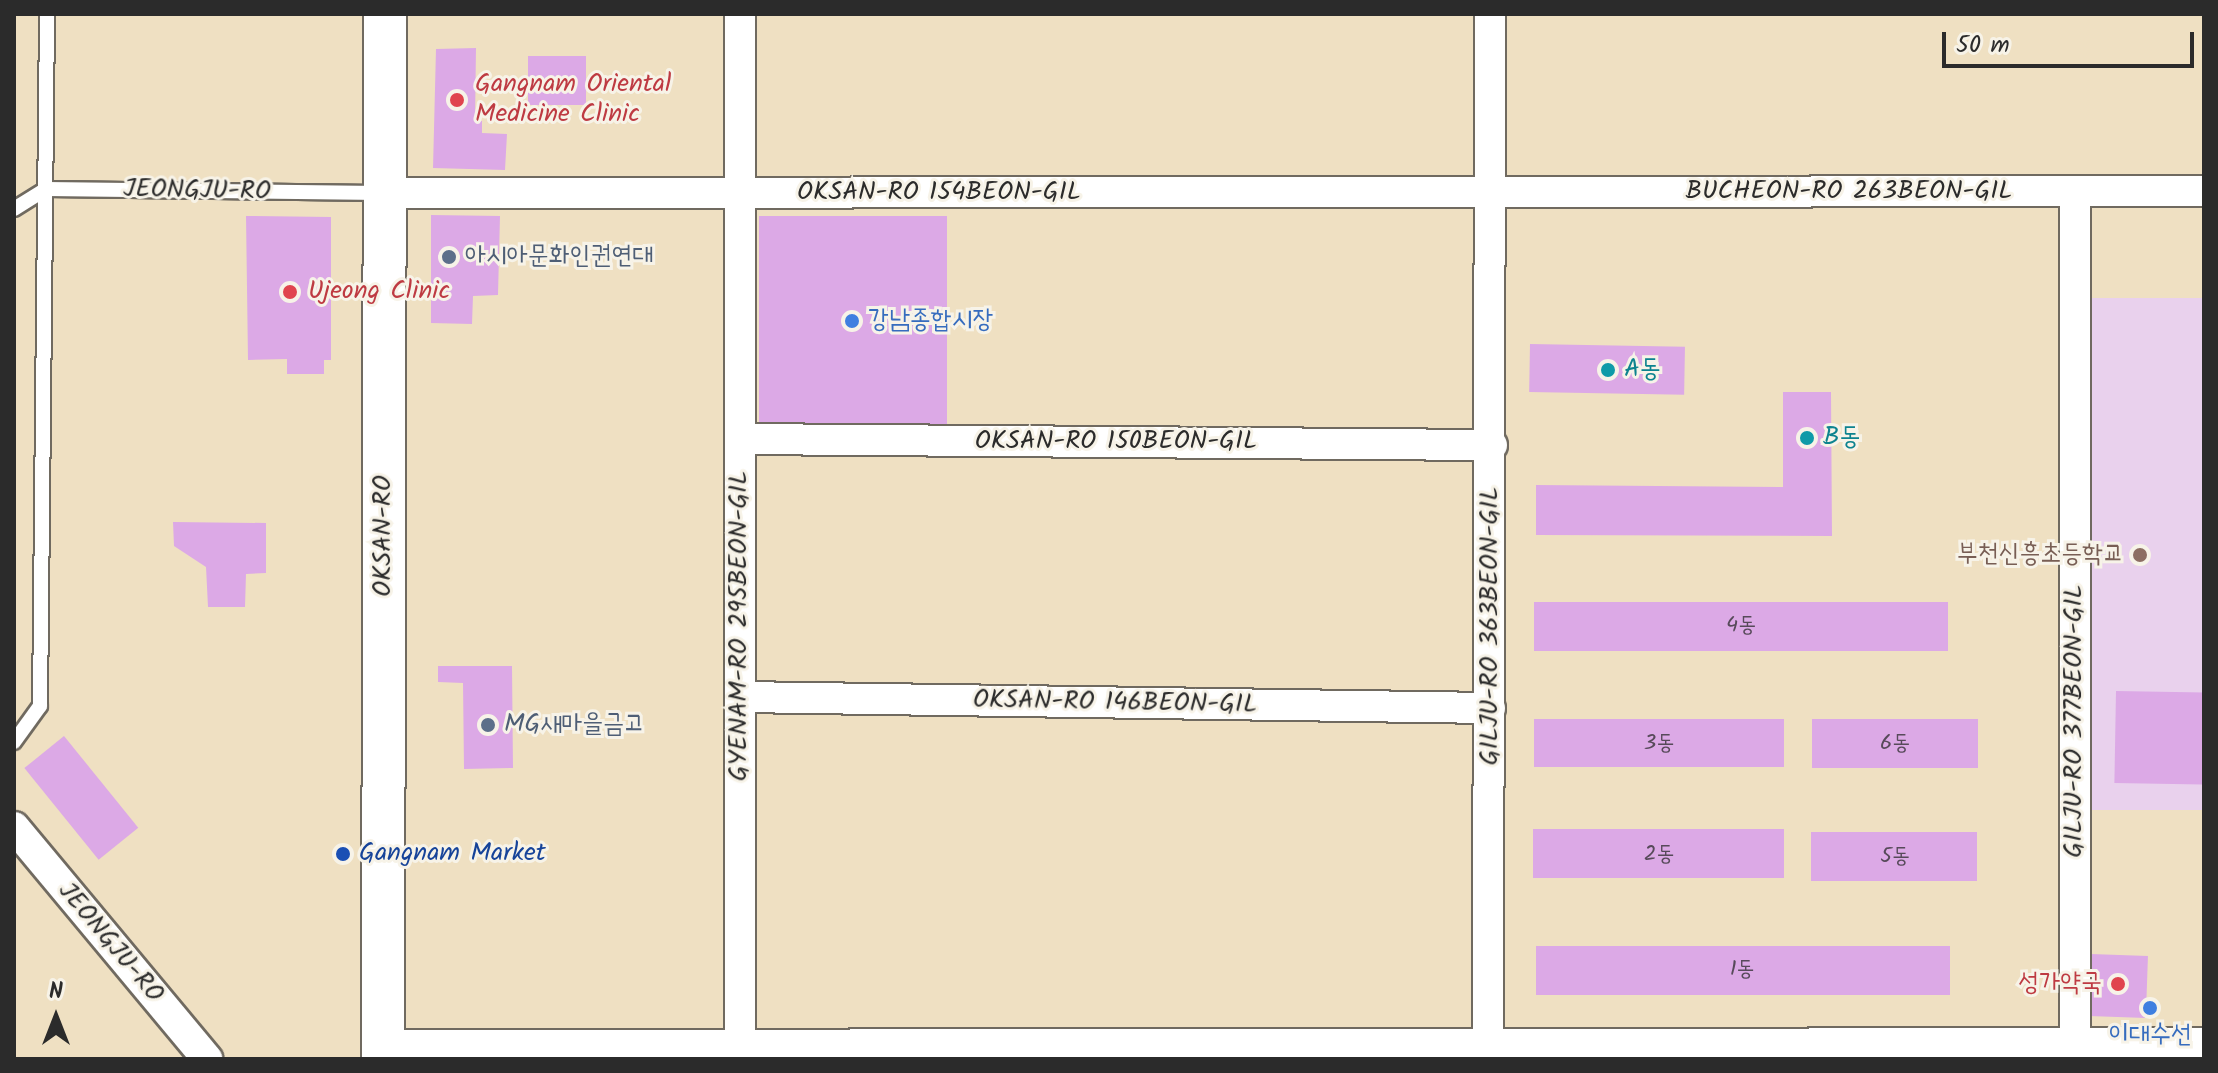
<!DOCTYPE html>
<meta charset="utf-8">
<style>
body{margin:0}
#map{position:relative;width:2218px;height:1073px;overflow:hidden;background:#efe0c2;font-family:Kalam,"Poor Story",sans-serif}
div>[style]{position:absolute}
.built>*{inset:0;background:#e9d1ed;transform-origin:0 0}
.building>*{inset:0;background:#dca9e6;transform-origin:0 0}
.roads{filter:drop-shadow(2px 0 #706a60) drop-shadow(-2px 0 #706a60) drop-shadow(0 2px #706a60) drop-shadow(0 -2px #706a60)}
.lane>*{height:14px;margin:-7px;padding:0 7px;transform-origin:7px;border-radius:7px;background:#fff}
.street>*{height:30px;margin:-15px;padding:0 15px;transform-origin:15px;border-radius:15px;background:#fff}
.secondary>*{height:42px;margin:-21px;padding:0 21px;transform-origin:21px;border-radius:21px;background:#fff}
.dots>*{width:22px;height:22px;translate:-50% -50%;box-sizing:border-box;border:4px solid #f7f3e8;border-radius:50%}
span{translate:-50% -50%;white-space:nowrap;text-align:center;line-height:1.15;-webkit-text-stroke:6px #f7f3e8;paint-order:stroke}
.number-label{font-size:22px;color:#574a5a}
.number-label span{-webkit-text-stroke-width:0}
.health-label{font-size:26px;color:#be3a42}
.left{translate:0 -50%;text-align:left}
.right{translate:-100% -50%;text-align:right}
.street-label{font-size:26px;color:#2b2b2b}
.service-label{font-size:26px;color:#4e5e75}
.shop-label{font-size:26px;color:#366cbe}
.culture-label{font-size:26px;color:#0d838f}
.education-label{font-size:26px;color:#785e54}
.transit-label{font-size:26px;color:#164399}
.frame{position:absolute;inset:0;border:16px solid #2b2b2b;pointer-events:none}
.north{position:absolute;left:16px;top:977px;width:80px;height:80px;-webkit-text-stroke:6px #f7f3e8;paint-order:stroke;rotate:0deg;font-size:22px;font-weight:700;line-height:32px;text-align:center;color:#2b2b2b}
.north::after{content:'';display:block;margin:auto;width:28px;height:36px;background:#2b2b2b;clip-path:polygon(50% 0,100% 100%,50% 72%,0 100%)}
.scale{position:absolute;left:1942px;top:32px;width:252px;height:36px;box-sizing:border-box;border:4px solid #2b2b2b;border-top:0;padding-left:10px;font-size:24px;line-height:28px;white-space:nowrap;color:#2b2b2b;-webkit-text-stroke:6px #f7f3e8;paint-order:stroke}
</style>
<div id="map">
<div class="built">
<div style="left:2204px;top:298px;width:512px;height:129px;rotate:90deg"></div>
</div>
<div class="building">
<div style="clip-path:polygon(476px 48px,475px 121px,482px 121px,482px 133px,507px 134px,505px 170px,433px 168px,436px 49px)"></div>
<div style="left:528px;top:56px;width:58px;height:49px"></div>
<div style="clip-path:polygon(431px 215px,500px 216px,498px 295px,473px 296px,472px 324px,431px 323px)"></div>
<div style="clip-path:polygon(246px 216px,331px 217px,331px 360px,324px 360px,324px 374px,287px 374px,287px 359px,248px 360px)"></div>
<div style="left:759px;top:216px;width:188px;height:209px"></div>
<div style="left:1530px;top:344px;width:155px;height:48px;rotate:1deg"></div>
<div style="clip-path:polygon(1783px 392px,1831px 392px,1832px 536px,1536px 535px,1536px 485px,1783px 487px)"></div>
<div style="clip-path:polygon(173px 522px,266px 523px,266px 573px,246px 574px,245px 607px,208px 607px,206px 567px,174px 546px)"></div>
<div style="left:1534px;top:602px;width:414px;height:49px"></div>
<div style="clip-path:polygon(438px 666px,512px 666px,513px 768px,464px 769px,463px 683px,438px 682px)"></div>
<div style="left:2116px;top:691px;width:88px;height:92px;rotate:1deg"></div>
<div style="left:1534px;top:719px;width:250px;height:48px"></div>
<div style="left:1812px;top:719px;width:166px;height:49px"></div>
<div style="left:64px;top:736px;width:118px;height:51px;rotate:51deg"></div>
<div style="left:1533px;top:829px;width:251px;height:49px"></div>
<div style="left:1811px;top:832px;width:166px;height:49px"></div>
<div style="left:1536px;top:946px;width:414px;height:49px"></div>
<div style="left:2091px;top:954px;width:57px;height:62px;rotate:2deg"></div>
</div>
<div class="roads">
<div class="lane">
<div style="left:14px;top:209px;width:38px;rotate:-32deg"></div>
<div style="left:46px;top:189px;width:334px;rotate:0.7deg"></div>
<div style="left:14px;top:742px;width:44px;rotate:-54.2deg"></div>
<div style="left:40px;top:706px;width:692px;rotate:-89.42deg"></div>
</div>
<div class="street">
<div style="left:385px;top:193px;width:1819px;rotate:-0.06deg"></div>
<div style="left:740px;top:439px;width:752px;rotate:0.46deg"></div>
<div style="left:740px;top:697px;width:750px;rotate:0.84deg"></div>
<div style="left:14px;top:827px;width:302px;rotate:50.2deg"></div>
<div style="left:383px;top:1045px;width:1821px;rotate:-0.06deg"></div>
<div style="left:740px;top:1059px;width:1045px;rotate:-90deg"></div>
<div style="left:1488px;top:1059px;width:1045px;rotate:-89.89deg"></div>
<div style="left:2075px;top:1059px;width:867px;rotate:-90deg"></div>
</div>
<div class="secondary">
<div style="left:383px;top:1059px;width:1045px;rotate:-89.89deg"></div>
</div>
</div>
<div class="dots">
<div style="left:457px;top:100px;background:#e0444e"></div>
<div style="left:449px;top:257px;background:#5c6f8a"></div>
<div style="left:290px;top:292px;background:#e0444e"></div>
<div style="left:852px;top:321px;background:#3f7fe0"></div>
<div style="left:1608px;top:370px;background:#0f9aa8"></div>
<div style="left:1807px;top:438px;background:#0f9aa8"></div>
<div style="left:2140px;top:555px;background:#8d6e63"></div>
<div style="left:488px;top:725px;background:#5c6f8a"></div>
<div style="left:343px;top:854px;background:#1a4fb4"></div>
<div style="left:2118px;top:984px;background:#e0444e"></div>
<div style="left:2150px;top:1008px;background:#3f7fe0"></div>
</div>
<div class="number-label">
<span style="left:1741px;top:626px">4동</span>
<span style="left:1659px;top:744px">3동</span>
<span style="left:1895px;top:744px">6동</span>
<span style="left:1659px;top:855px">2동</span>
<span style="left:1895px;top:857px">5동</span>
<span style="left:1742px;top:970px">1동</span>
</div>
<div class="health-label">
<span class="left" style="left:475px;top:100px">Gangnam Oriental<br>Medicine Clinic</span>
<span class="left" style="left:308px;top:292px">Ujeong Clinic</span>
<span class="right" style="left:2102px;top:984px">성가약국</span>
</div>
<div class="street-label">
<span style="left:197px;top:191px;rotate:1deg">JEONGJU-RO</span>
<span style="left:1849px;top:192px">BUCHEON-RO 263BEON-GIL</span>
<span style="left:939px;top:193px">OKSAN-RO 154BEON-GIL</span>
<span style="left:1116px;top:442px">OKSAN-RO 150BEON-GIL</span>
<span style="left:384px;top:536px;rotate:-90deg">OKSAN-RO</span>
<span style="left:740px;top:626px;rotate:-90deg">GYENAM-RO 295BEON-GIL</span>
<span style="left:1491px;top:626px;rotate:-90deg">GILJU-RO 363BEON-GIL</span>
<span style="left:1115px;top:703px;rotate:1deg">OKSAN-RO 146BEON-GIL</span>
<span style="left:2075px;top:721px;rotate:-90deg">GILJU-RO 377BEON-GIL</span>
<span style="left:110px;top:943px;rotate:50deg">JEONGJU-RO</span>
</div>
<div class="service-label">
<span class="left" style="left:465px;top:257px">아시아문화인권연대</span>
<span class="left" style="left:504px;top:725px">MG새마을금고</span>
</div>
<div class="shop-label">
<span class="left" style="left:868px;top:321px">강남종합시장</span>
<span style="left:2150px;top:1036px">이대수선</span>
</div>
<div class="culture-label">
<span class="left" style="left:1624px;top:370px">A동</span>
<span class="left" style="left:1823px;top:438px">B동</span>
</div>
<div class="education-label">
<span class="right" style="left:2124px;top:555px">부천신흥초등학교</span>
</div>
<div class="transit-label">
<span class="left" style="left:359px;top:854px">Gangnam Market</span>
</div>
<div class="frame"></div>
<div class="north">N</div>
<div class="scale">50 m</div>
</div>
